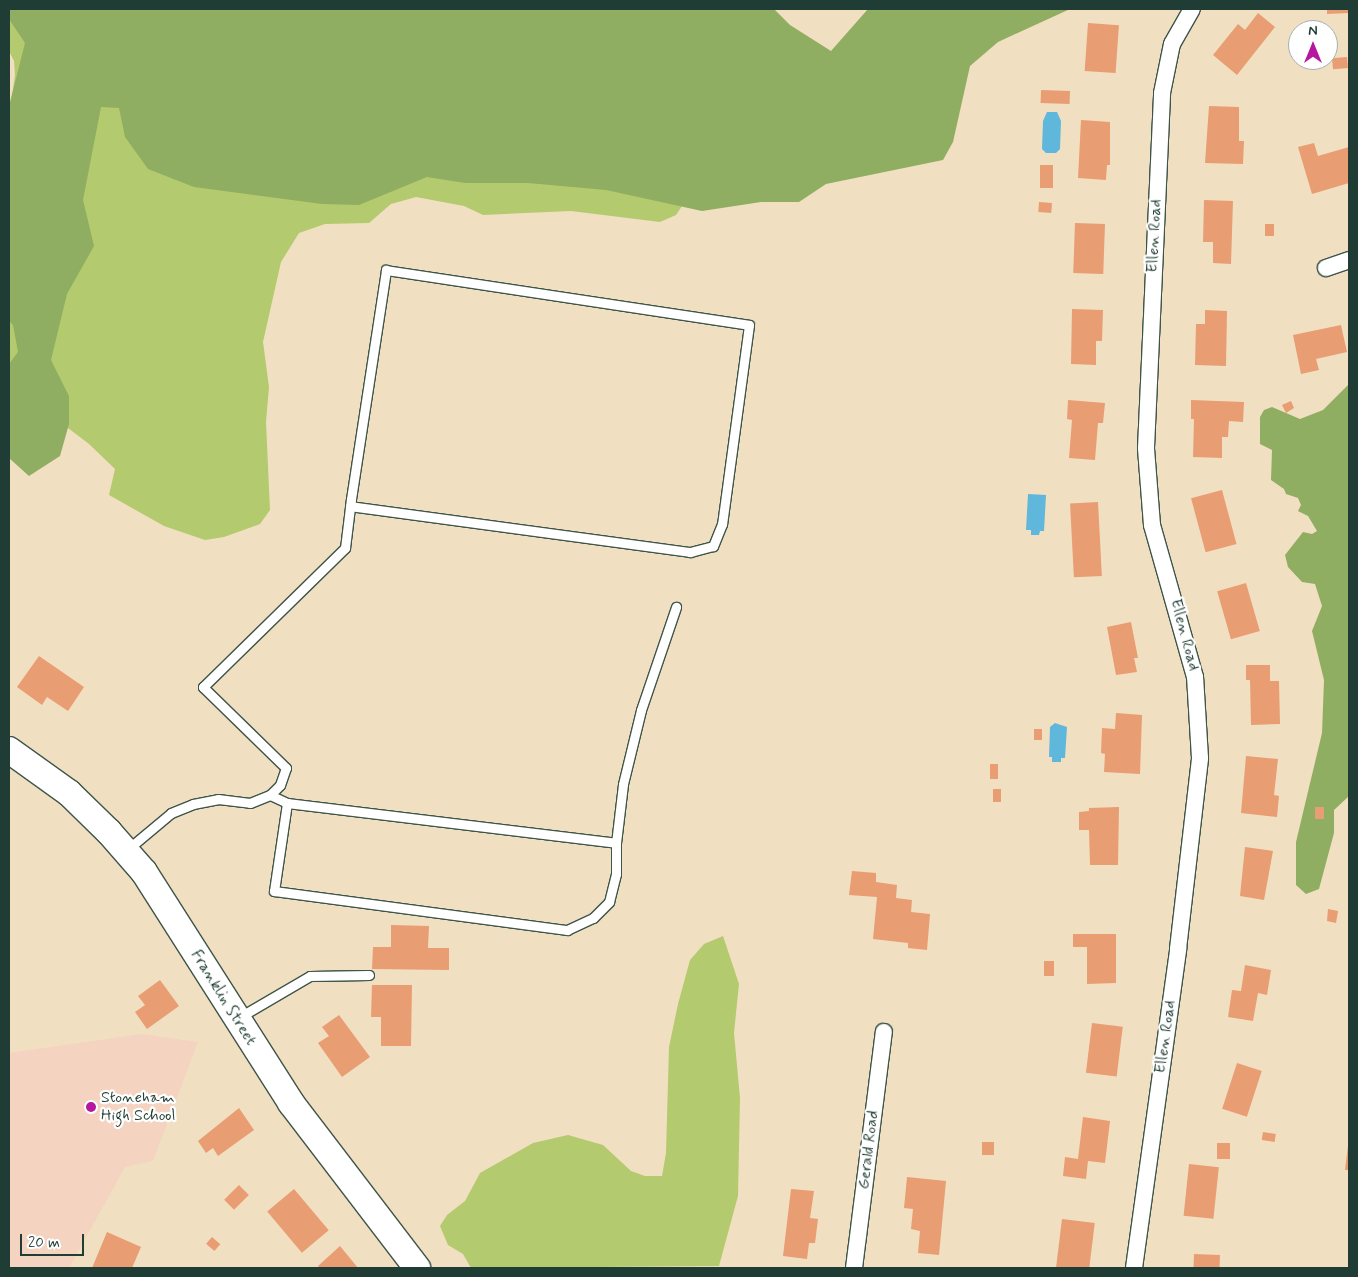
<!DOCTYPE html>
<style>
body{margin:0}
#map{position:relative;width:1358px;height:1277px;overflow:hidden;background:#f1dfc1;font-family:Mynerve,sans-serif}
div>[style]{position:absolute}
.built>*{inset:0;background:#f4d3c0}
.green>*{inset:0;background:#b4ca6e}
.forest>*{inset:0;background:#8fae61}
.water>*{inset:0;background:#5fb7dc}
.building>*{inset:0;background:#e99d72;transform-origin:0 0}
.roads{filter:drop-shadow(1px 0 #3e5549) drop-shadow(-1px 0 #3e5549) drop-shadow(0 1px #3e5549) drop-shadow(0 -1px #3e5549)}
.service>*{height:9px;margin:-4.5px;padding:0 4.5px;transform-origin:4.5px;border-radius:4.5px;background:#fff}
.minor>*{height:16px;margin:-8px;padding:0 8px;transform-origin:8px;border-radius:8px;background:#fff}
.primary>*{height:26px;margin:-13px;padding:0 13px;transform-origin:13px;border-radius:13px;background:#fff}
.dots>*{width:14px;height:14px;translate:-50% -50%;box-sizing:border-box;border:2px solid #fff;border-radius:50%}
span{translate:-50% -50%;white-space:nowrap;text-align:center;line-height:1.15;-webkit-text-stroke:4.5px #fff;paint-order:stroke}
.street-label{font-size:16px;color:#1f3d34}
.poi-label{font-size:16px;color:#1f3d34}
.left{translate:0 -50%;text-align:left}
.frame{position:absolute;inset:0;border:10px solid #1f3d34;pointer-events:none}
.north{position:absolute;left:1288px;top:20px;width:50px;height:50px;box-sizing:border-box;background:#fff;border:1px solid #a5b1ae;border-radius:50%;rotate:0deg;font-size:14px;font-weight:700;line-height:20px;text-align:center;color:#1f3d34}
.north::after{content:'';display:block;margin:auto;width:18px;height:22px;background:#b5179e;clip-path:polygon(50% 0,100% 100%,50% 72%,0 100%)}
.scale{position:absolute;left:20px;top:1234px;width:64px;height:22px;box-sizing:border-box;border:2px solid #1f3d34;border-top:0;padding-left:6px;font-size:15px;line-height:18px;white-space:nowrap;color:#1f3d34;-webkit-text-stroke:4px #fff;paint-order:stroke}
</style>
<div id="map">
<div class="built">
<div style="clip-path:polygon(141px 1034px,198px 1042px,153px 1161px,125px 1167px,69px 1268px,9px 1268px,9px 1053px)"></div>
</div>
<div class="green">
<div style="clip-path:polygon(9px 9px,724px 9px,682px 206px,676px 215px,660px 222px,571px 211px,483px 215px,464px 206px,416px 197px,391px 204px,369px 223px,325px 224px,299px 233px,281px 262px,263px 342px,269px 387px,266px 422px,270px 510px,260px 524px,224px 537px,205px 540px,164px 526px,109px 495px,115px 469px,89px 444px,9px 383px,9px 117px,15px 75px,14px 61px,9px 51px)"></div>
<div style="clip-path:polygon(723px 936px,739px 984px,734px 1033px,740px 1098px,738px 1196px,719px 1266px,471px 1268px,463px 1254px,448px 1245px,440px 1226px,447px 1215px,465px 1201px,480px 1173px,533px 1143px,568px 1135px,603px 1145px,631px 1171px,645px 1176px,662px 1176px,666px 1153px,669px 1047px,678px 1004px,690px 960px,704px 944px)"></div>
</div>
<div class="forest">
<div style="clip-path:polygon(9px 9px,774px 9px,790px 25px,831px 51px,868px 9px,1070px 9px,998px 42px,970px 66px,953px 142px,943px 160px,826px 184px,799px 202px,761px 202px,702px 211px,606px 190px,528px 183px,465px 183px,427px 177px,359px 205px,322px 204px,194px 187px,148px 169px,125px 137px,119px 108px,101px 107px,83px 200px,94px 246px,67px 294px,51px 360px,69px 396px,69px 424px,60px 456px,29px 476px,9px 458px,9px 364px,18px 352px,13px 325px,9px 321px,9px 106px,25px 43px,9px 19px)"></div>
<div style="clip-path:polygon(1349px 384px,1349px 796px,1334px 810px,1334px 833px,1319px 889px,1306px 894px,1296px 885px,1296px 842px,1322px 733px,1324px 680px,1312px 631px,1322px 606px,1315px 584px,1302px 582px,1288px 567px,1285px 555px,1303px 532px,1312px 534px,1317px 531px,1308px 516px,1298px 511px,1301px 505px,1298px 498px,1286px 494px,1284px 489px,1271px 480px,1272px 450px,1260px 444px,1260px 417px,1264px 410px,1272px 407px,1300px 419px,1323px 410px)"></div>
</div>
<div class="water">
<div style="clip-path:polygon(1047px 112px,1057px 112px,1061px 121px,1060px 149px,1056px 153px,1046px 153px,1042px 149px,1043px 121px)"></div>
<div style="clip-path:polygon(1028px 494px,1046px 495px,1044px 531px,1040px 531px,1039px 535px,1031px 535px,1031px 530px,1026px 530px)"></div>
<div style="clip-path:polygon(1055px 723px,1067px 727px,1065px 758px,1061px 758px,1061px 762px,1052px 762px,1052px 757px,1049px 757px,1050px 727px)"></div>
</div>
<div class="building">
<div style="clip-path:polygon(1327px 9px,1349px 9px,1349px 13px,1327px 14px)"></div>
<div style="clip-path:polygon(1258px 13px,1275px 27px,1237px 75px,1213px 55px,1238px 24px,1245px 30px)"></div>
<div style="left:1088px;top:23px;width:31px;height:48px;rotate:4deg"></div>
<div style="left:1347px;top:57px;width:11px;height:15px;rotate:85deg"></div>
<div style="left:1041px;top:90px;width:29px;height:13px;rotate:2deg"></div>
<div style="clip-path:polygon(1209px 106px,1239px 107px,1239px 141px,1244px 141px,1243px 164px,1205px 163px)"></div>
<div style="clip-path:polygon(1081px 120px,1110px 122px,1110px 165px,1107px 165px,1106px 180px,1078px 178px)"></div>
<div style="clip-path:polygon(1314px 143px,1318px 156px,1349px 147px,1349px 183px,1312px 194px,1298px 147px)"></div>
<div style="left:1040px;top:165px;width:13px;height:23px"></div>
<div style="clip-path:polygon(1204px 200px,1233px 201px,1231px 264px,1213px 263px,1213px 242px,1203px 242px)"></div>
<div style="left:1039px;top:202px;width:13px;height:10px;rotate:4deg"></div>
<div style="left:1075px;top:223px;width:30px;height:50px;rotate:2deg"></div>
<div style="left:1265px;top:224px;width:9px;height:12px"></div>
<div style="clip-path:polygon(1072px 309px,1103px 310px,1102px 341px,1096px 341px,1096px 365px,1071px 364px)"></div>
<div style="clip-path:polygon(1205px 310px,1227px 311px,1226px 366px,1195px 365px,1196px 324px,1205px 324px)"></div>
<div style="clip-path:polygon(1341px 325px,1347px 352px,1316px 359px,1319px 370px,1301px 374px,1293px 335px)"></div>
<div style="clip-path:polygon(1068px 400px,1105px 403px,1103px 423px,1098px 423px,1095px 460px,1069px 458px,1072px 420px,1067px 419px)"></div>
<div style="clip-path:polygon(1191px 400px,1244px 402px,1243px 422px,1229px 421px,1228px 437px,1222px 437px,1222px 458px,1193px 457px,1194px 419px,1191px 419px)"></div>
<div style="clip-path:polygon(1291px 401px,1294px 408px,1286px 413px,1282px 405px)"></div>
<div style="left:1222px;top:490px;width:56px;height:32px;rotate:75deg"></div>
<div style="left:1098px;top:502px;width:74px;height:28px;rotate:87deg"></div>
<div style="left:1246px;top:583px;width:50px;height:30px;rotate:74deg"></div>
<div style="clip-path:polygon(1131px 622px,1138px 658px,1134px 658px,1137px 672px,1116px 675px,1107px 627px)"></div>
<div style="clip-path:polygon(39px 656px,84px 687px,68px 711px,47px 697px,42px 705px,17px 687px)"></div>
<div style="clip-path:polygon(1246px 665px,1270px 665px,1270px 681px,1279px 681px,1280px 724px,1251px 725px,1250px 680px,1246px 680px)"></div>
<div style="clip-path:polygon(1116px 713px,1142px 715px,1140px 774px,1104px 772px,1105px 754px,1101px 753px,1102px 728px,1115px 729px)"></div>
<div style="left:1034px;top:729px;width:8px;height:11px"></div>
<div style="clip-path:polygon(1246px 756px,1278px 759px,1274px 795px,1279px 796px,1277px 817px,1241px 813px)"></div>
<div style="left:990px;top:764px;width:8px;height:15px"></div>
<div style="left:1001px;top:789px;width:13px;height:8px;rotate:90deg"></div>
<div style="clip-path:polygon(1119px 807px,1118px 865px,1090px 865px,1089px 830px,1079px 830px,1079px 812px,1089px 811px,1089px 808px)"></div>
<div style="left:1315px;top:807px;width:9px;height:12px"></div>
<div style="clip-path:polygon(1245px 847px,1273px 851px,1264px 900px,1240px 896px)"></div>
<div style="clip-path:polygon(852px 871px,876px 873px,876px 882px,897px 885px,896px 898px,912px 900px,911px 912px,930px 914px,927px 950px,908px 948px,908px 943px,873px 939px,877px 897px,849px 895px)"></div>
<div style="clip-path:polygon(1328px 909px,1338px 911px,1336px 923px,1327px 921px)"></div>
<div style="clip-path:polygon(391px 925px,429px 926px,428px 948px,449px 948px,449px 970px,372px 969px,373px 947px,391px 947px)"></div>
<div style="clip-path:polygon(1073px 934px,1116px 934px,1116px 983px,1087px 984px,1087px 947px,1073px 947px)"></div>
<div style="left:1044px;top:961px;width:10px;height:15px"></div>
<div style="clip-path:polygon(1245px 965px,1271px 970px,1267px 995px,1258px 993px,1253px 1021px,1228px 1017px,1232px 990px,1241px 991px)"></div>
<div style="clip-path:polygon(160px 980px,179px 1006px,147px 1029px,135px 1012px,145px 1005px,138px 996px)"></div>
<div style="clip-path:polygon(372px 985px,412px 985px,411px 1046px,381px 1046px,381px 1017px,371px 1017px)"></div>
<div style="clip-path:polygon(339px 1015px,370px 1057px,342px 1077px,318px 1043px,329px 1036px,322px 1027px)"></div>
<div style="left:1092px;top:1023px;width:31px;height:50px;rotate:7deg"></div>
<div style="left:1237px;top:1063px;width:26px;height:48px;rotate:18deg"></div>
<div style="clip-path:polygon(239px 1108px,254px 1130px,218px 1156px,213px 1148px,206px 1153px,198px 1141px)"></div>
<div style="clip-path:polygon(1083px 1117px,1110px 1121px,1105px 1163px,1088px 1161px,1086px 1179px,1063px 1176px,1065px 1157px,1078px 1159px)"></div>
<div style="left:1263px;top:1132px;width:13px;height:8px;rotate:9deg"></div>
<div style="left:982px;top:1142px;width:12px;height:13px"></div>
<div style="left:1217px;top:1143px;width:13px;height:16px"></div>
<div style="clip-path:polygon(1348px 1146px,1349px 1146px,1349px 1170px,1345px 1170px)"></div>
<div style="left:1189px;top:1164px;width:30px;height:52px;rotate:6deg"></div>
<div style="clip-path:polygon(907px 1177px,946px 1181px,939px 1255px,918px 1253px,920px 1231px,911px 1229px,913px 1209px,904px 1208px)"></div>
<div style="left:239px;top:1185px;width:14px;height:21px;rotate:45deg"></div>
<div style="left:294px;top:1189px;width:54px;height:35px;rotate:50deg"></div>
<div style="clip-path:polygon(791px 1189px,814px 1191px,810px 1218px,818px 1219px,815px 1243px,809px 1243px,807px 1259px,783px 1256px)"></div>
<div style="left:1062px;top:1219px;width:33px;height:49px;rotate:7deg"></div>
<div style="clip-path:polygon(107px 1232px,141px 1247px,132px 1268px,92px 1268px)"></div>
<div style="left:212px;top:1237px;width:11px;height:9px;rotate:41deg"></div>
<div style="clip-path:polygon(340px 1246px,358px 1268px,319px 1268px,318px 1266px)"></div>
<div style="left:1194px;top:1254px;width:26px;height:14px;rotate:2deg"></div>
</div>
<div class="roads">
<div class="service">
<div style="left:270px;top:795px;width:19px;rotate:25deg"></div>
<div style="left:287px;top:803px;width:331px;rotate:6.9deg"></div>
<div style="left:616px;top:843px;width:59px;rotate:-83.2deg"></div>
<div style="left:623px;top:784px;width:76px;rotate:-76.3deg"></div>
<div style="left:641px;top:710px;width:109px;rotate:-71.2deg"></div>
<div style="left:287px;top:803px;width:89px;rotate:98.4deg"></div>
<div style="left:274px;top:891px;width:296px;rotate:7.6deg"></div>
<div style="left:567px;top:930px;width:29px;rotate:-25deg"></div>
<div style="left:593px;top:918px;width:23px;rotate:-45deg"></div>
<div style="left:609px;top:902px;width:29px;rotate:-76deg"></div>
<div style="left:616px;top:874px;width:31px;rotate:-90deg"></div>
<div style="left:128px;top:849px;width:56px;rotate:-39.9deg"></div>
<div style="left:171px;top:813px;width:24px;rotate:-22deg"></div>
<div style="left:193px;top:804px;width:25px;rotate:-11deg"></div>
<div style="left:218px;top:799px;width:32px;rotate:7deg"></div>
<div style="left:250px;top:803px;width:22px;rotate:-22deg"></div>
<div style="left:270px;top:795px;width:14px;rotate:-45deg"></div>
<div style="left:280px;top:785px;width:18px;rotate:-71deg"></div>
<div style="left:286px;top:768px;width:116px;rotate:-135.7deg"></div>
<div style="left:203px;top:687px;width:199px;rotate:-44.4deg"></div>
<div style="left:345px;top:548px;width:49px;rotate:-83deg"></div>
<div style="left:351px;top:499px;width:232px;rotate:-81.3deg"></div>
<div style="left:386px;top:270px;width:367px;rotate:8.6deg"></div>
<div style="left:749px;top:325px;width:201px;rotate:97.7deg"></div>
<div style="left:722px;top:524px;width:24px;rotate:112deg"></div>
<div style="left:713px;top:546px;width:24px;rotate:165deg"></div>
<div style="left:690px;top:552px;width:343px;rotate:-172.3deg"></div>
<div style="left:238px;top:1018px;width:83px;rotate:-30.3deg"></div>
<div style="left:310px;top:976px;width:59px;rotate:-1deg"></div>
</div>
<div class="minor">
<div style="left:1326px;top:268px;width:24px;rotate:-19deg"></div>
<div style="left:854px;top:1268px;width:238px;rotate:-82.8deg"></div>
<div style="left:1134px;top:1268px;width:322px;rotate:-82.1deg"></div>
<div style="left:1178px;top:949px;width:192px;rotate:-83.4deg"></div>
<div style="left:1200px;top:758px;width:81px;rotate:-93.5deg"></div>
<div style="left:1195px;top:677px;width:158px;rotate:-105.8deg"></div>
<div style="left:1152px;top:525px;width:77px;rotate:-94.5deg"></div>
<div style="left:1146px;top:448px;width:355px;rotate:-87.4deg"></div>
<div style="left:1162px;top:93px;width:50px;rotate:-78.5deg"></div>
<div style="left:1172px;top:44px;width:40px;rotate:-60.3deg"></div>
</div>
<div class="primary">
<div style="left:9px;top:750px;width:74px;rotate:35.6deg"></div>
<div style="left:69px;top:793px;width:56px;rotate:44.3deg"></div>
<div style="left:109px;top:832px;width:53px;rotate:48.8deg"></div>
<div style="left:144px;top:872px;width:274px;rotate:57.5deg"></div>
<div style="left:291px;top:1103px;width:208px;rotate:52.6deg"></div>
</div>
</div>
<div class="dots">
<div style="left:91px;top:1107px;background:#b5179e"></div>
</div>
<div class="street-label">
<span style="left:1155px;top:236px;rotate:-87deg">Ellen Road</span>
<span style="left:1184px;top:635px;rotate:75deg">Ellen Road</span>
<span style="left:223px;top:998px;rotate:58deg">Franklin Street</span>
<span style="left:1166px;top:1037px;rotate:-82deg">Ellen Road</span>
<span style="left:869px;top:1150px;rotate:-83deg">Gerald Road</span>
</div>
<div class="poi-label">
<span class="left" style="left:101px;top:1107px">Stoneham<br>High School</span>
</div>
<div class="frame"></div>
<div class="north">N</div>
<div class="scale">20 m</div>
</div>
